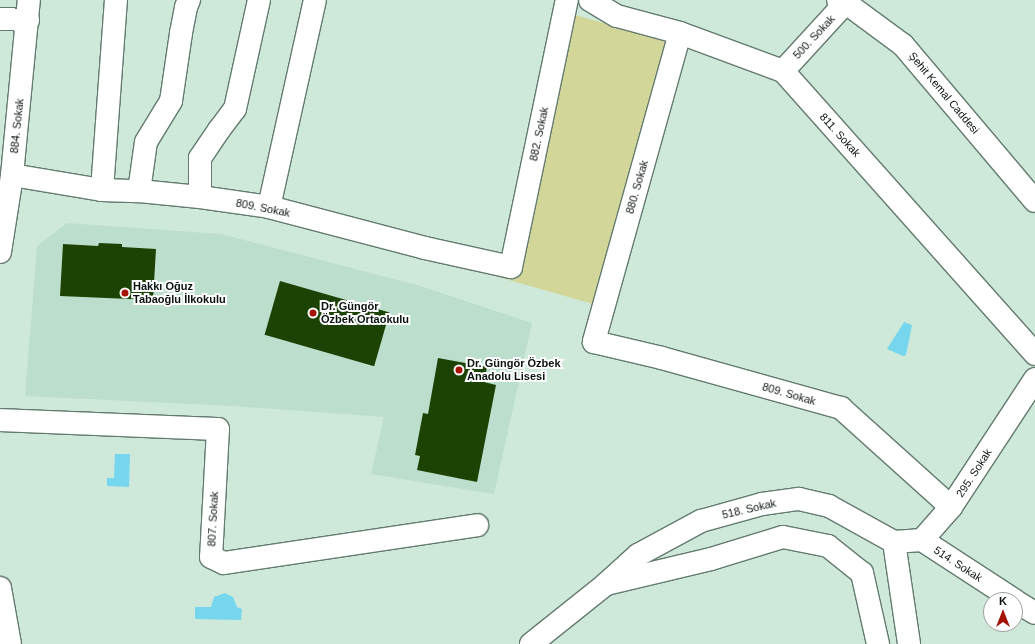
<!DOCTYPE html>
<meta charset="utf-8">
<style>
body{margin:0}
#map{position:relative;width:1035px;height:644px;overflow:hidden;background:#cee9da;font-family:Arial,sans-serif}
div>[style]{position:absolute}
.built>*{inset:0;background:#bcdfcd}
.green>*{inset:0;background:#d3d699;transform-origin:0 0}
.water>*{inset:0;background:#76d6ee}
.building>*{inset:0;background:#1c4204;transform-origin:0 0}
.roads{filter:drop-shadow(1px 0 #637b6f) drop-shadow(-1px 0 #637b6f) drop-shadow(0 1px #637b6f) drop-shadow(0 -1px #637b6f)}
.minor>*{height:22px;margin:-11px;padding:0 11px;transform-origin:11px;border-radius:11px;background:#fff}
.major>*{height:22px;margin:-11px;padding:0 11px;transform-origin:11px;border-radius:11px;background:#fff}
.dots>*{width:11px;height:11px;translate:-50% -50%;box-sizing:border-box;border:2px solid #fff;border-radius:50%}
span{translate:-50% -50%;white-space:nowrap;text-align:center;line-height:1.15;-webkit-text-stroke:4px #fff;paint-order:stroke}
.street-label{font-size:11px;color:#09120e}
.poi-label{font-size:11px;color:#09120e;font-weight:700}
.left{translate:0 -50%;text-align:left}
.north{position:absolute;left:983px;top:592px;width:40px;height:40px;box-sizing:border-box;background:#fff;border:1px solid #9da09f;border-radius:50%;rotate:0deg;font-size:11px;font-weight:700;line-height:16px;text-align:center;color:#09120e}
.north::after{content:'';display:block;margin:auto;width:14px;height:18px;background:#a61302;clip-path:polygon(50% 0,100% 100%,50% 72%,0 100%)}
</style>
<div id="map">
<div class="built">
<div style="clip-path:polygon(67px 223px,221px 234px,417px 285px,532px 323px,494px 494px,371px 474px,384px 417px,232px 406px,25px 396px,37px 246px)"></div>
</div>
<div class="green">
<div style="left:572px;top:14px;width:101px;height:273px;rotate:16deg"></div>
</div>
<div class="water">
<div style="clip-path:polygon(904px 322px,912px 325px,906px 355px,903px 356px,887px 349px)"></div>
<div style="clip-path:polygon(115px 454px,130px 454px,129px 487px,107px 486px,107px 478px,114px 478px)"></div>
<div style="clip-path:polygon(225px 593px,233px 597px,237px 607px,242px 609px,241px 620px,195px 619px,195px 607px,211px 607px,214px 597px)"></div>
</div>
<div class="building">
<div style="clip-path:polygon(99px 243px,122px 244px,122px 247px,156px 249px,153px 300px,60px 296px,63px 244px,98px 246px)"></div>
<div style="left:280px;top:281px;width:114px;height:56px;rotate:16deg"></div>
<div style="clip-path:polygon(438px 358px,487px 367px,484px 382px,496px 385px,477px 482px,417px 470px,420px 456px,415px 455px,423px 413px,428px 414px)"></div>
</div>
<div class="roads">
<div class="minor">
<div style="left:590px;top:0;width:31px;rotate:31deg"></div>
<div style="left:617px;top:16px;width:65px;rotate:15.1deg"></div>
<div style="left:680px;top:33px;width:110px;rotate:20.3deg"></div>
<div style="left:783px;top:71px;width:379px;rotate:48.3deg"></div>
<div style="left:0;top:19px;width:28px;rotate:2deg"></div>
<div style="left:680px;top:33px;width:321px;rotate:105.6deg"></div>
<div style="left:594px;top:342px;width:70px;rotate:13.2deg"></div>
<div style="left:662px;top:358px;width:186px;rotate:15.6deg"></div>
<div style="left:841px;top:408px;width:148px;rotate:42deg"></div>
<div style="left:783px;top:71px;width:96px;rotate:-47.5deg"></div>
<div style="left:12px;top:175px;width:91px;rotate:9.5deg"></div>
<div style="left:102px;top:190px;width:37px;rotate:2deg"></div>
<div style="left:139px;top:191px;width:61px;rotate:5.6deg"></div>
<div style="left:200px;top:197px;width:70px;rotate:8.2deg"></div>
<div style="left:269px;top:207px;width:161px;rotate:14.7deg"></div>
<div style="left:425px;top:248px;width:88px;rotate:12.5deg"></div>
<div style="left:511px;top:267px;width:273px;rotate:-78.2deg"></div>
<div style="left:102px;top:190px;width:191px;rotate:-85.8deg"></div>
<div style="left:139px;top:191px;width:49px;rotate:-81.9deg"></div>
<div style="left:146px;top:142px;width:48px;rotate:-58.6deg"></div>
<div style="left:171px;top:101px;width:69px;rotate:-81.6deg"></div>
<div style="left:181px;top:33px;width:26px;rotate:-79deg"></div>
<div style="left:186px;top:7px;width:8px;rotate:-67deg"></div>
<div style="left:200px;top:197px;width:39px;rotate:-90deg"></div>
<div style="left:200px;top:158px;width:34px;rotate:-56deg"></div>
<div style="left:219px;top:130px;width:26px;rotate:-53deg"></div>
<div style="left:235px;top:109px;width:112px;rotate:-77.6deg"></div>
<div style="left:269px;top:207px;width:212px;rotate:-77.5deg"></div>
<div style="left:0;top:252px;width:78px;rotate:-81.1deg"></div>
<div style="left:12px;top:175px;width:176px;rotate:-84.5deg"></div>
<div style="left:0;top:420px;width:218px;rotate:2.4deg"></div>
<div style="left:218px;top:429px;width:128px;rotate:93.1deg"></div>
<div style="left:211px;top:557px;width:14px;rotate:25deg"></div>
<div style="left:224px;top:563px;width:256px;rotate:-8.5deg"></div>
<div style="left:922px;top:540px;width:110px;rotate:33.1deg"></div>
<div style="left:894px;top:542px;width:28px;rotate:-4deg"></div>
<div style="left:922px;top:540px;width:44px;rotate:-48.7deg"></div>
<div style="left:951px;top:507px;width:153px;rotate:-56.7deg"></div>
<div style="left:894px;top:542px;width:103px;rotate:81.6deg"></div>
<div style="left:606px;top:584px;width:108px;rotate:-13.4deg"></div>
<div style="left:711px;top:559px;width:75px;rotate:-17deg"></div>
<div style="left:783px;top:537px;width:46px;rotate:11.3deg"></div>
<div style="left:828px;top:546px;width:43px;rotate:38.5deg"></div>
<div style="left:862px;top:573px;width:73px;rotate:77.3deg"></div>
<div style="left:0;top:588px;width:57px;rotate:79.9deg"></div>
<div style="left:1015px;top:601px;width:23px;rotate:31deg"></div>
<div style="left:531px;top:644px;width:95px;rotate:-38.6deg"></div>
<div style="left:605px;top:585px;width:45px;rotate:-42.3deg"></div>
<div style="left:638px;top:555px;width:72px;rotate:-28.4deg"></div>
<div style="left:701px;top:521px;width:63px;rotate:-15.6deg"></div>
<div style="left:762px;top:504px;width:37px;rotate:-8deg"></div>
<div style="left:799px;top:499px;width:31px;rotate:13deg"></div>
<div style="left:829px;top:506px;width:74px;rotate:29deg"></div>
</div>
<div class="major">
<div style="left:838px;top:0;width:9px;rotate:21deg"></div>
<div style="left:846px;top:3px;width:71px;rotate:36.4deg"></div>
<div style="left:903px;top:45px;width:204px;rotate:49.8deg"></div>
</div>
</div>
<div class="dots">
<div style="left:125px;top:293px;background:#a61302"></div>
<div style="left:313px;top:313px;background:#a61302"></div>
<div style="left:459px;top:370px;background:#a61302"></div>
</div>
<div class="street-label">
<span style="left:814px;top:37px;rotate:-47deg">500. Sokak</span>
<span style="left:944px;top:93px;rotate:50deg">Şehit Kemal Caddesi</span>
<span style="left:17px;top:126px;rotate:-84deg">884. Sokak</span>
<span style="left:539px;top:134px;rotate:-78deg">882. Sokak</span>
<span style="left:840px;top:135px;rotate:48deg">811. Sokak</span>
<span style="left:637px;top:187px;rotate:-74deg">880. Sokak</span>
<span style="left:263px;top:208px;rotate:11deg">809. Sokak</span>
<span style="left:789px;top:394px;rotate:16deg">809. Sokak</span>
<span style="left:974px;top:473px;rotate:-57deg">295. Sokak</span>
<span style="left:749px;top:509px;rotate:-13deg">518. Sokak</span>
<span style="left:213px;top:519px;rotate:-87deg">807. Sokak</span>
<span style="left:958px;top:564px;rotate:33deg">514. Sokak</span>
</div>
<div class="poi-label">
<span class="left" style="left:133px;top:293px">Hakkı Oğuz<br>Tabaoğlu İlkokulu</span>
<span class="left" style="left:321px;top:313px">Dr. Güngör<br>Özbek Ortaokulu</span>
<span class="left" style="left:467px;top:370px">Dr. Güngör Özbek<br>Anadolu Lisesi</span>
</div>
<div class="north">K</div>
</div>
